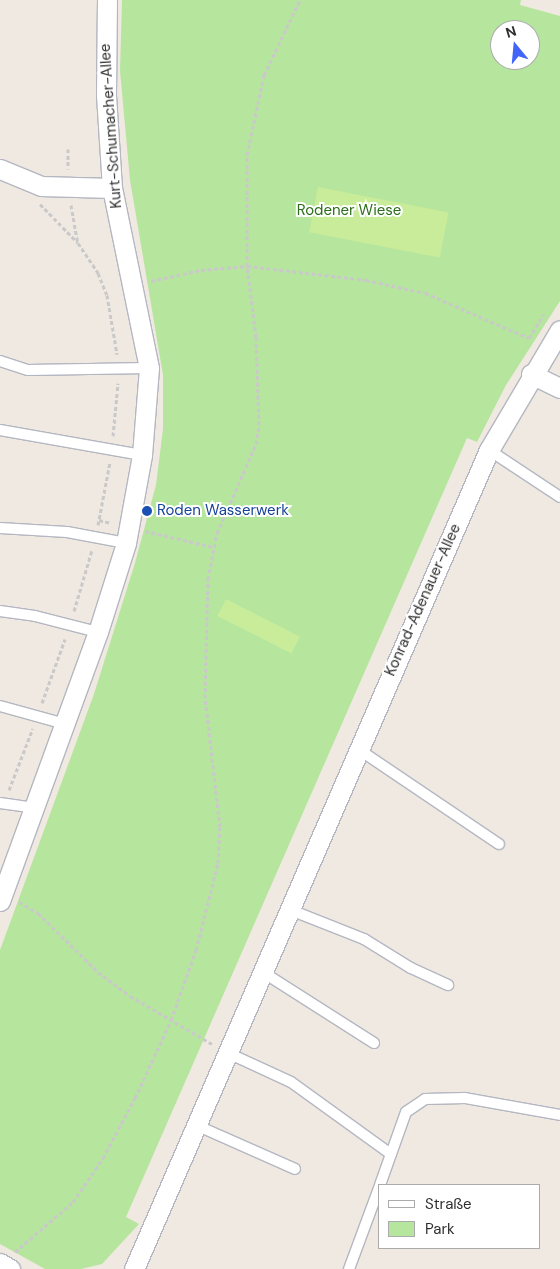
<!DOCTYPE html>
<meta charset="utf-8">
<style>
body{margin:0}
#map{position:relative;width:560px;height:1269px;overflow:hidden;background:#efe9e1;font-family:"DM Sans",sans-serif}
div>[style]{position:absolute}
.green>*{inset:0;background:#b6e59e}
.pitch>*{inset:0;background:#c9ec9a;transform-origin:0 0}
.path>*{height:3px;margin-top:-1.5px;transform-origin:0;background:repeating-linear-gradient(90deg,#c9c9c9 0 4px,transparent 0 6.5px)}
.roads{filter:drop-shadow(1px 0 #b4b7c1) drop-shadow(-1px 0 #b4b7c1) drop-shadow(0 1px #b4b7c1) drop-shadow(0 -1px #b4b7c1)}
.lane>*{height:10px;margin:-5px;padding:0 5px;transform-origin:5px;border-radius:5px;background:#fff}
.street>*{height:19px;margin:-9.5px;padding:0 9.5px;transform-origin:9.5px;border-radius:9.5px;background:#fff}
.dots>*{width:14px;height:14px;translate:-50% -50%;box-sizing:border-box;border:2px solid #fff;border-radius:50%}
span{translate:-50% -50%;white-space:nowrap;text-align:center;line-height:1.15;-webkit-text-stroke:4px #fff;paint-order:stroke}
.street-label{font-size:15px;color:#2e2e2e}
.park-label{font-size:15px;color:#2c6e1b}
.transit-label{font-size:15px;color:#164399}
.left{translate:0 -50%;text-align:left}
.legend{position:absolute;left:378px;top:1184px;width:162px;height:65px;box-sizing:border-box;background:#fff;border:1px solid #ababab;margin:0;padding:6px 9px;list-style:none;font-size:15px;color:#2e2e2e}
.legend li{display:flex;align-items:center;gap:10px;height:25px}
.legend b{width:25px;border:1px solid #ababab}
.north{position:absolute;left:490px;top:20px;width:50px;height:50px;box-sizing:border-box;background:#fff;border:1px solid #ababab;border-radius:50%;rotate:343deg;font-size:14px;font-weight:700;line-height:20px;text-align:center;color:#2e2e2e}
.north::after{content:'';display:block;margin:auto;width:18px;height:22px;background:#4264fb;clip-path:polygon(50% 0,100% 100%,50% 72%,0 100%)}
</style>
<div id="map">
<div class="green">
<div style="clip-path:polygon(evenodd,122px 0,521px 0,520px 5px,560px 16px,560px 301px,506px 385px,477px 442px,467px 438px,126px 1217px,139px 1224px,102px 1264px,81px 1269px,45px 1269px,0 1244px,0 950px,94px 694px,135px 563px,156px 485px,163px 429px,163px 375px,130px 180px,120px 71px,122px 0,500px 30px,530px 30px,530px 60px,500px 60px,500px 30px)"></div>
</div>
<div class="pitch">
<div style="left:318px;top:187px;width:133px;height:46px;rotate:11deg"></div>
<div style="left:226px;top:599px;width:83px;height:19px;rotate:27deg"></div>
</div>
<div class="path">
<div style="left:68px;top:149px;width:20px;rotate:90deg"></div>
<div style="left:40px;top:204px;width:54px;rotate:45.7deg"></div>
<div style="left:78px;top:243px;width:36px;rotate:56deg"></div>
<div style="left:98px;top:273px;width:24px;rotate:68deg"></div>
<div style="left:107px;top:295px;width:60px;rotate:80.4deg"></div>
<div style="left:71px;top:205px;width:39px;rotate:80deg"></div>
<div style="left:151px;top:281px;width:51px;rotate:-12.4deg"></div>
<div style="left:201px;top:270px;width:46px;rotate:-5deg"></div>
<div style="left:247px;top:266px;width:120px;rotate:6.7deg"></div>
<div style="left:366px;top:280px;width:60px;rotate:12.4deg"></div>
<div style="left:425px;top:293px;width:113px;rotate:23.4deg"></div>
<div style="left:529px;top:338px;width:28px;rotate:-58deg"></div>
<div style="left:113px;top:436px;width:53px;rotate:-84.6deg"></div>
<div style="left:99px;top:520px;width:12px;rotate:14deg"></div>
<div style="left:98px;top:525px;width:64px;rotate:-79.2deg"></div>
<div style="left:145px;top:531px;width:70px;rotate:13.2deg"></div>
<div style="left:74px;top:611px;width:64px;rotate:-73.6deg"></div>
<div style="left:42px;top:703px;width:68px;rotate:-70.2deg"></div>
<div style="left:9px;top:790px;width:66px;rotate:-68.8deg"></div>
<div style="left:19px;top:902px;width:22px;rotate:30deg"></div>
<div style="left:38px;top:913px;width:84px;rotate:44.5deg"></div>
<div style="left:98px;top:972px;width:40px;rotate:37deg"></div>
<div style="left:130px;top:996px;width:95px;rotate:30.3deg"></div>
<div style="left:15px;top:1252px;width:77px;rotate:-40.8deg"></div>
<div style="left:73px;top:1202px;width:53px;rotate:-55.7deg"></div>
<div style="left:103px;top:1158px;width:68px;rotate:-61.9deg"></div>
<div style="left:135px;top:1098px;width:86px;rotate:-65.2deg"></div>
<div style="left:171px;top:1020px;width:74px;rotate:-70.3deg"></div>
<div style="left:196px;top:950px;width:90px;rotate:-75.8deg"></div>
<div style="left:218px;top:863px;width:36px;rotate:-87deg"></div>
<div style="left:220px;top:827px;width:130px;rotate:-96.6deg"></div>
<div style="left:205px;top:698px;width:119px;rotate:-88.6deg"></div>
<div style="left:208px;top:579px;width:47px;rotate:-78.9deg"></div>
<div style="left:217px;top:533px;width:97px;rotate:-66.3deg"></div>
<div style="left:256px;top:444px;width:19px;rotate:-81deg"></div>
<div style="left:259px;top:425px;width:88px;rotate:-92deg"></div>
<div style="left:256px;top:337px;width:72px;rotate:-97.2deg"></div>
<div style="left:247px;top:266px;width:111px;rotate:-90deg"></div>
<div style="left:247px;top:155px;width:82px;rotate:-78deg"></div>
<div style="left:264px;top:75px;width:83px;rotate:-64.4deg"></div>
</div>
<div class="roads">
<div class="lane">
<div style="left:0;top:361px;width:29px;rotate:18deg"></div>
<div style="left:28px;top:370px;width:121px;rotate:-0.9deg"></div>
<div style="left:0;top:430px;width:144px;rotate:10deg"></div>
<div style="left:489px;top:450px;width:85px;rotate:33.5deg"></div>
<div style="left:0;top:528px;width:67px;rotate:3.4deg"></div>
<div style="left:67px;top:532px;width:60px;rotate:10.6deg"></div>
<div style="left:0;top:611px;width:35px;rotate:8deg"></div>
<div style="left:35px;top:616px;width:65px;rotate:14.3deg"></div>
<div style="left:0;top:706px;width:67px;rotate:15.5deg"></div>
<div style="left:358px;top:749px;width:170px;rotate:34deg"></div>
<div style="left:0;top:803px;width:35px;rotate:8deg"></div>
<div style="left:288px;top:909px;width:82px;rotate:21.5deg"></div>
<div style="left:364px;top:939px;width:55px;rotate:31.7deg"></div>
<div style="left:411px;top:968px;width:41px;rotate:24.7deg"></div>
<div style="left:261px;top:971px;width:134px;rotate:32.5deg"></div>
<div style="left:228px;top:1053px;width:69px;rotate:24.7deg"></div>
<div style="left:291px;top:1082px;width:123px;rotate:35.8deg"></div>
<div style="left:198px;top:1126px;width:106px;rotate:23.9deg"></div>
<div style="left:380px;top:1185px;width:77px;rotate:-70.4deg"></div>
<div style="left:406px;top:1112px;width:23px;rotate:-34deg"></div>
<div style="left:425px;top:1099px;width:40px;rotate:-1.4deg"></div>
<div style="left:465px;top:1098px;width:97px;rotate:10.1deg"></div>
<div style="left:349px;top:1269px;width:86px;rotate:-69.7deg"></div>
</div>
<div class="street">
<div style="left:0;top:169px;width:44px;rotate:22.5deg"></div>
<div style="left:41px;top:186px;width:71px;rotate:1.6deg"></div>
<div style="left:531px;top:374px;width:32px;rotate:26deg"></div>
<div style="left:0;top:901px;width:286px;rotate:-70deg"></div>
<div style="left:98px;top:632px;width:93px;rotate:-72.5deg"></div>
<div style="left:126px;top:543px;width:89px;rotate:-79.7deg"></div>
<div style="left:142px;top:455px;width:87px;rotate:-85.4deg"></div>
<div style="left:149px;top:368px;width:184px;rotate:-101.6deg"></div>
<div style="left:112px;top:188px;width:94px;rotate:-93.7deg"></div>
<div style="left:106px;top:94px;width:94px;rotate:-89.4deg"></div>
<div style="left:0;top:1263px;width:12px;rotate:31deg"></div>
<div style="left:134px;top:1269px;width:893px;rotate:-66.57deg"></div>
<div style="left:489px;top:450px;width:139px;rotate:-59.4deg"></div>
</div>
</div>
<div class="dots">
<div style="left:147px;top:511px;background:#1a4fb4"></div>
</div>
<div class="street-label">
<span style="left:111px;top:126px;rotate:-94deg">Kurt-Schumacher-Allee</span>
<span style="left:423px;top:600px;rotate:-66deg">Konrad-Adenauer-Allee</span>
</div>
<div class="park-label">
<span style="left:349px;top:211px">Rodener Wiese</span>
</div>
<div class="transit-label">
<span class="left" style="left:157px;top:511px">Roden Wasserwerk</span>
</div>
<ul class="legend">
<li><b style="height:6px;background:#fff"></b>Straße</li>
<li><b style="height:14px;background:#b6e59e"></b>Park</li>
</ul>
<div class="north">N</div>
</div>
